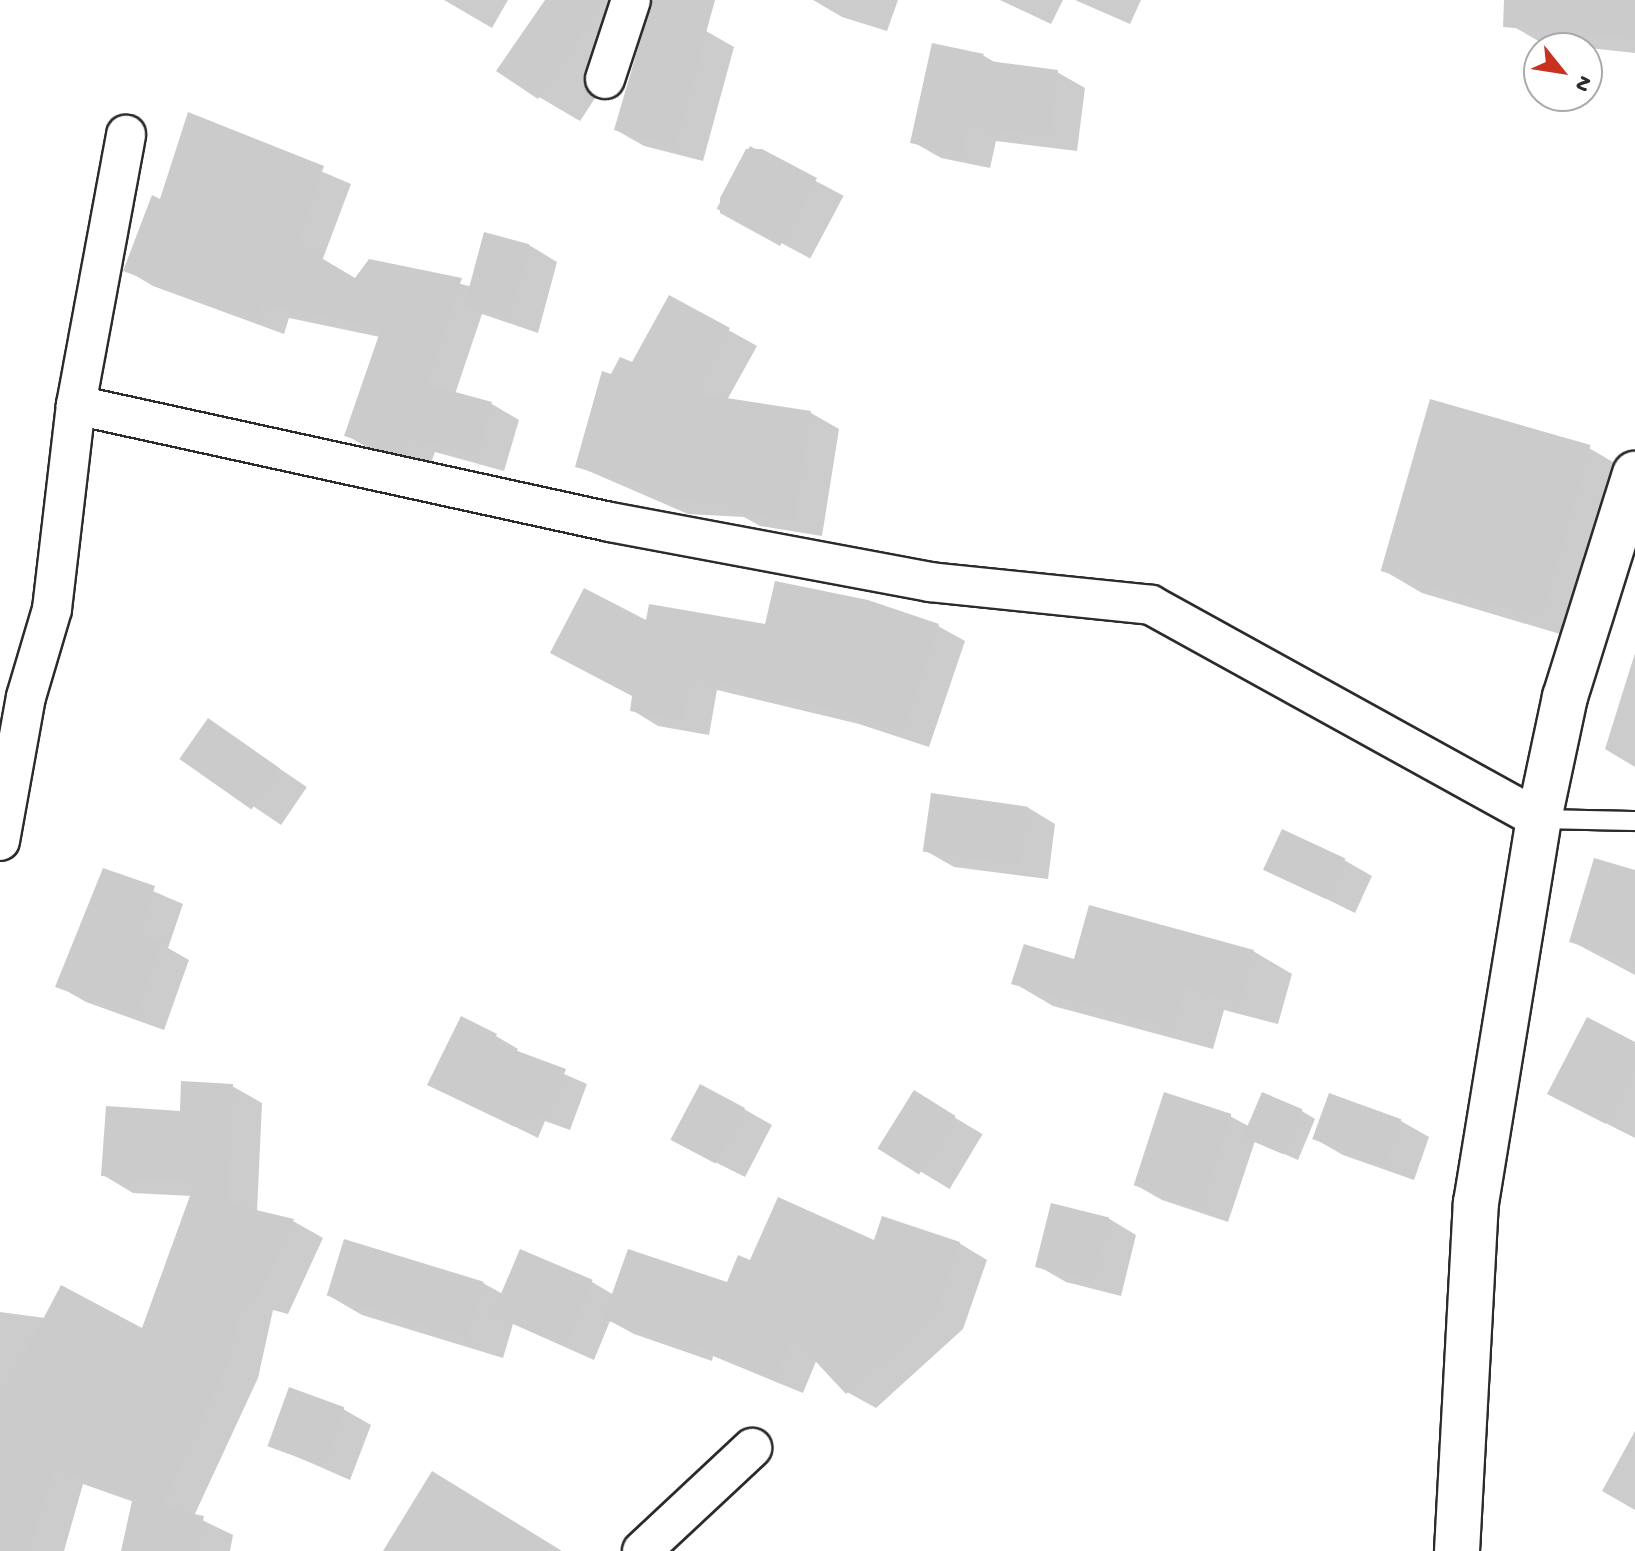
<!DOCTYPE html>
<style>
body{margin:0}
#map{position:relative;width:1635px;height:1551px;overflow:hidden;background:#fff;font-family:"Gochi Hand",sans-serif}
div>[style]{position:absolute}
.shadow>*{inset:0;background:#0003;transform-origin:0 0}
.building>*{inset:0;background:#cbcbcb;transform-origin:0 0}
.roads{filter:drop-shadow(2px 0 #2b2b2b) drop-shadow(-2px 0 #2b2b2b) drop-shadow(0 2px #2b2b2b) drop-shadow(0 -2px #2b2b2b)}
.lane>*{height:18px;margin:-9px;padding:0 9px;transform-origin:9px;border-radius:9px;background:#fff}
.street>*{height:38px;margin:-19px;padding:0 19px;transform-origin:19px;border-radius:19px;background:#fff}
.secondary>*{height:44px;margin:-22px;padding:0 22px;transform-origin:22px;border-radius:22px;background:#fff}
span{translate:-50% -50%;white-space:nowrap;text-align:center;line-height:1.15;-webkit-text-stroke:7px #fff;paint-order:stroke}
.north{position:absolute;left:1523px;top:32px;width:80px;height:80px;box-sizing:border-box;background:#fff;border:2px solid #aaa;border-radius:50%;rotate:120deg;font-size:22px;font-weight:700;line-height:32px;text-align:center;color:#2b2b2b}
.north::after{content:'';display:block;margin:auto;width:28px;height:36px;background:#c8321e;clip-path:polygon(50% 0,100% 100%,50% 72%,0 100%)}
</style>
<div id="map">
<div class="shadow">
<div style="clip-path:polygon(444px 0,508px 0,492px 28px)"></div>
<div style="clip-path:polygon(547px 0,646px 0,642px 27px,580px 121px,539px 97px)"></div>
<div style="clip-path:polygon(813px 0,898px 0,887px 31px,842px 17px)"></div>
<div style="clip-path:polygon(1000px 0,1063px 0,1051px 24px)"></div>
<div style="clip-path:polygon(1075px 0,1141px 0,1130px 24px)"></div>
<div style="clip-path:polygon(1517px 0,1635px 0,1635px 53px,1542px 43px,1514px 27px)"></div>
<div style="clip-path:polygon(706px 31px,734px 47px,703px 161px,644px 146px,616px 130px)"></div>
<div style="clip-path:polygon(933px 46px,984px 56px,998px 64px,1057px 72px,1085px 88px,1077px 151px,996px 141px,990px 168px,941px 158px,913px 142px)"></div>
<div style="clip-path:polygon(190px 115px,351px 184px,322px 261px,356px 281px,370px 261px,473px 287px,529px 245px,557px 262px,538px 333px,482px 314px,455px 394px,492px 404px,519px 420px,504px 471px,435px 452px,429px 468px,373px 451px,346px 435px,380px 337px,289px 318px,284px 334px,153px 286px,126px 270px,161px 202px)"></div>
<div style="left:750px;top:146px;width:106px;height:71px;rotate:28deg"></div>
<div style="clip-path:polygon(669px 297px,757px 346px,727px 400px,811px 413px,839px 429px,822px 536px,760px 526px,744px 517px,688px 514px,577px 466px,612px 376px,633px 365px)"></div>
<div style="clip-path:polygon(1589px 448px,1630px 472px,1580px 640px,1422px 593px,1381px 569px)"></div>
<div style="clip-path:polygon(647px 623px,938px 626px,965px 641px,929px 747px,859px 724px,717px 690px,709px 735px,658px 726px,632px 710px)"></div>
<div style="clip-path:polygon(1635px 653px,1635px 767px,1605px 749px)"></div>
<div style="left:209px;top:721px;width:118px;height:46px;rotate:34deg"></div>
<div style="clip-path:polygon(1027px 807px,1055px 824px,1048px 879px,954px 867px,926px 851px)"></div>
<div style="clip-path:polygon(1344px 860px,1372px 876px,1355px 913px,1266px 869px)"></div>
<div style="clip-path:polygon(104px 870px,183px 904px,168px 948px,189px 960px,164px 1030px,86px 1002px,58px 986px)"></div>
<div style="clip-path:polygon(1635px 872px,1635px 975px,1571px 941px)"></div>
<div style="clip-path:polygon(1253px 951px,1292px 974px,1278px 1024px,1224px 1010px,1213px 1049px,1053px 1006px,1014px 983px,1076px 962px)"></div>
<div style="clip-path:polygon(496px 1036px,518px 1049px,516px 1053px,587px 1084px,570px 1130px,545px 1121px,538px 1138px,429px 1084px)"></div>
<div style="clip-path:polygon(1635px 1044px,1635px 1138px,1578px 1109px)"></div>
<div style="clip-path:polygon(232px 1086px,262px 1103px,257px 1212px,293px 1221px,323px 1238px,288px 1314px,273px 1310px,258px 1378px,194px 1516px,233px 1535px,230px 1551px,123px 1551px,134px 1502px,83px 1484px,64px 1551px,0 1551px,0 1312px,143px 1331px,192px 1196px,133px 1193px,103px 1175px,182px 1113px)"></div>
<div style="left:914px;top:1093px;width:80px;height:64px;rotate:31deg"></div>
<div style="clip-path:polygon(744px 1109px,772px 1125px,745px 1177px,703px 1156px)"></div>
<div style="clip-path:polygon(1302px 1111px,1315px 1119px,1298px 1160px,1255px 1141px,1228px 1222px,1162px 1200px,1134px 1184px,1230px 1116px,1250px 1127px)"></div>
<div style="clip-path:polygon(1401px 1121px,1429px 1137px,1414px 1180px,1343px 1155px,1315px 1139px)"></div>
<div style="clip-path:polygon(1108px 1218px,1136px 1235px,1121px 1296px,1066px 1282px,1038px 1266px)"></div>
<div style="clip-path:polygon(875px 1242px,959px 1243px,987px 1260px,963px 1329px,876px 1408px,847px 1392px,817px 1359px,803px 1393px,713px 1356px,712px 1361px,634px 1334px,610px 1321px,594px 1360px,513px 1324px,503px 1358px,362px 1315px,326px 1294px,483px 1283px,503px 1294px,592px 1282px,614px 1295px,728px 1284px,751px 1263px)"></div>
<div style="clip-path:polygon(343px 1409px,371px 1425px,350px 1480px,270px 1445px)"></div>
<div style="clip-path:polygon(1635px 1431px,1635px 1510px,1602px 1491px)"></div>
</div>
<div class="building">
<div style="clip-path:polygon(545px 0,603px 0,538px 99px,496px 71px)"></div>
<div style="clip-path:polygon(652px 0,715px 0,675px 147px,614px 130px)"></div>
<div style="clip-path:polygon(1504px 0,1635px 0,1635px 38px,1503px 27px)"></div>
<div style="clip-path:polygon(932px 43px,984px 54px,981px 60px,1058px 70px,1049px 136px,968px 126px,962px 154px,910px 143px)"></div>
<div style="clip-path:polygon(188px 112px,324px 166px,296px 243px,355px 278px,369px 259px,462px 278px,426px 384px,492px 402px,477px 457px,408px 437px,402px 454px,344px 436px,381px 329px,261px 304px,256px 320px,123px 271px,152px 195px,160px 199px)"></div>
<div style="clip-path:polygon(746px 149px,762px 149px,817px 178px,780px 246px,720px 213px,720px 198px)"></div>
<div style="left:484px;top:232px;width:47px;height:77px;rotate:15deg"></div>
<div style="clip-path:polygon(669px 295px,730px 328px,694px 393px,811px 411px,794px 521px,729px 511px,730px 503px,658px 499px,658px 490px,575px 467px,602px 371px,611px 374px,620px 357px,632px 362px)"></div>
<div style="left:1430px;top:399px;width:167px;height:179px;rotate:16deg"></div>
<div style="clip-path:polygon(775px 581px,868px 600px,939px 624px,902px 733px,830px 709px,690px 676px,682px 721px,630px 711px,632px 696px,550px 653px,584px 588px,646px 620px,649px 604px,765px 624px)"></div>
<div style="left:208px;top:718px;width:88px;height:50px;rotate:35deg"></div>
<div style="left:931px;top:793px;width:98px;height:59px;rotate:8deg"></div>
<div style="left:1282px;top:829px;width:70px;height:45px;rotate:25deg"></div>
<div style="clip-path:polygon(1594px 858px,1635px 870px,1635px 962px,1569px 942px)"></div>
<div style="clip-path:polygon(103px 868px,155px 886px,139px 934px,162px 942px,136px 1015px,55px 987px)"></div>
<div style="clip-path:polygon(1089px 905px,1254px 950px,1239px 1003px,1184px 988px,1173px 1028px,1011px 984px,1024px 944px,1074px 959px)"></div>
<div style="clip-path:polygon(461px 1016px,497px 1034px,493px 1042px,566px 1069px,547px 1119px,523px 1110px,515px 1127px,427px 1085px)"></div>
<div style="clip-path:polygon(1587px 1017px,1635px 1042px,1635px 1068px,1606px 1124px,1547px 1094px)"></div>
<div style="clip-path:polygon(181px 1081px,233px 1084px,227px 1203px,294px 1219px,257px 1298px,243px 1294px,229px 1360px,161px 1507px,204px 1516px,197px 1551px,121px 1551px,132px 1501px,155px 1506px,53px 1468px,29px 1551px,0 1551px,0 1401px,61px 1285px,142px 1328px,195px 1182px,101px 1176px,106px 1106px,180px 1111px)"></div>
<div style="left:700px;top:1084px;width:51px;height:63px;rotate:28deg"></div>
<div style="left:914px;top:1090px;width:49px;height:69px;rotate:32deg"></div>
<div style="left:1164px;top:1092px;width:71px;height:98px;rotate:18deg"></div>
<div style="left:1262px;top:1092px;width:44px;height:49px;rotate:23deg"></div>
<div style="left:1329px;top:1093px;width:77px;height:49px;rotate:20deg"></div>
<div style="clip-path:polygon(778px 1197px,874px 1240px,882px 1216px,960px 1242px,935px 1313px,846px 1394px,792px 1336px,775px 1379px,685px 1342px,683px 1346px,603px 1319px,628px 1249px,727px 1282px,738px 1255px,750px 1260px)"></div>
<div style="left:1051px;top:1203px;width:60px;height:66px;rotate:14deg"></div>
<div style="left:344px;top:1239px;width:146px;height:59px;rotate:17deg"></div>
<div style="left:520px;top:1249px;width:79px;height:71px;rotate:23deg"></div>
<div style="left:289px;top:1387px;width:59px;height:63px;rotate:20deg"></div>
<div style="clip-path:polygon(432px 1471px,562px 1551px,383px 1551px)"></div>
</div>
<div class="roads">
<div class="lane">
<div style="left:1539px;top:819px;width:96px;rotate:1.2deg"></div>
</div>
<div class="street">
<div style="left:605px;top:79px;width:83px;rotate:-71.8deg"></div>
<div style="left:76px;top:405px;width:547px;rotate:12.36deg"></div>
<div style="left:610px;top:522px;width:326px;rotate:10.6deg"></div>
<div style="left:930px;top:582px;width:222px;rotate:5.9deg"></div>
<div style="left:1151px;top:605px;width:443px;rotate:28.9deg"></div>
<div style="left:0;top:841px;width:146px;rotate:-79.8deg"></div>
<div style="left:26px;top:697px;width:92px;rotate:-73.5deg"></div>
<div style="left:52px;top:609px;width:205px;rotate:-83.3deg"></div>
<div style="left:76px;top:405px;width:275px;rotate:-79.5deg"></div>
<div style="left:642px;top:1551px;width:151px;rotate:-43.1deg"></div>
</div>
<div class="secondary">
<div style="left:1457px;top:1551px;width:349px;rotate:-86.9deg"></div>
<div style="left:1476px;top:1203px;width:389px;rotate:-80.7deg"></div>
<div style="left:1539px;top:819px;width:125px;rotate:-78deg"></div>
<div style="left:1565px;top:697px;width:234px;rotate:-72.6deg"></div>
</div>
</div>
<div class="north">N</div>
</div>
